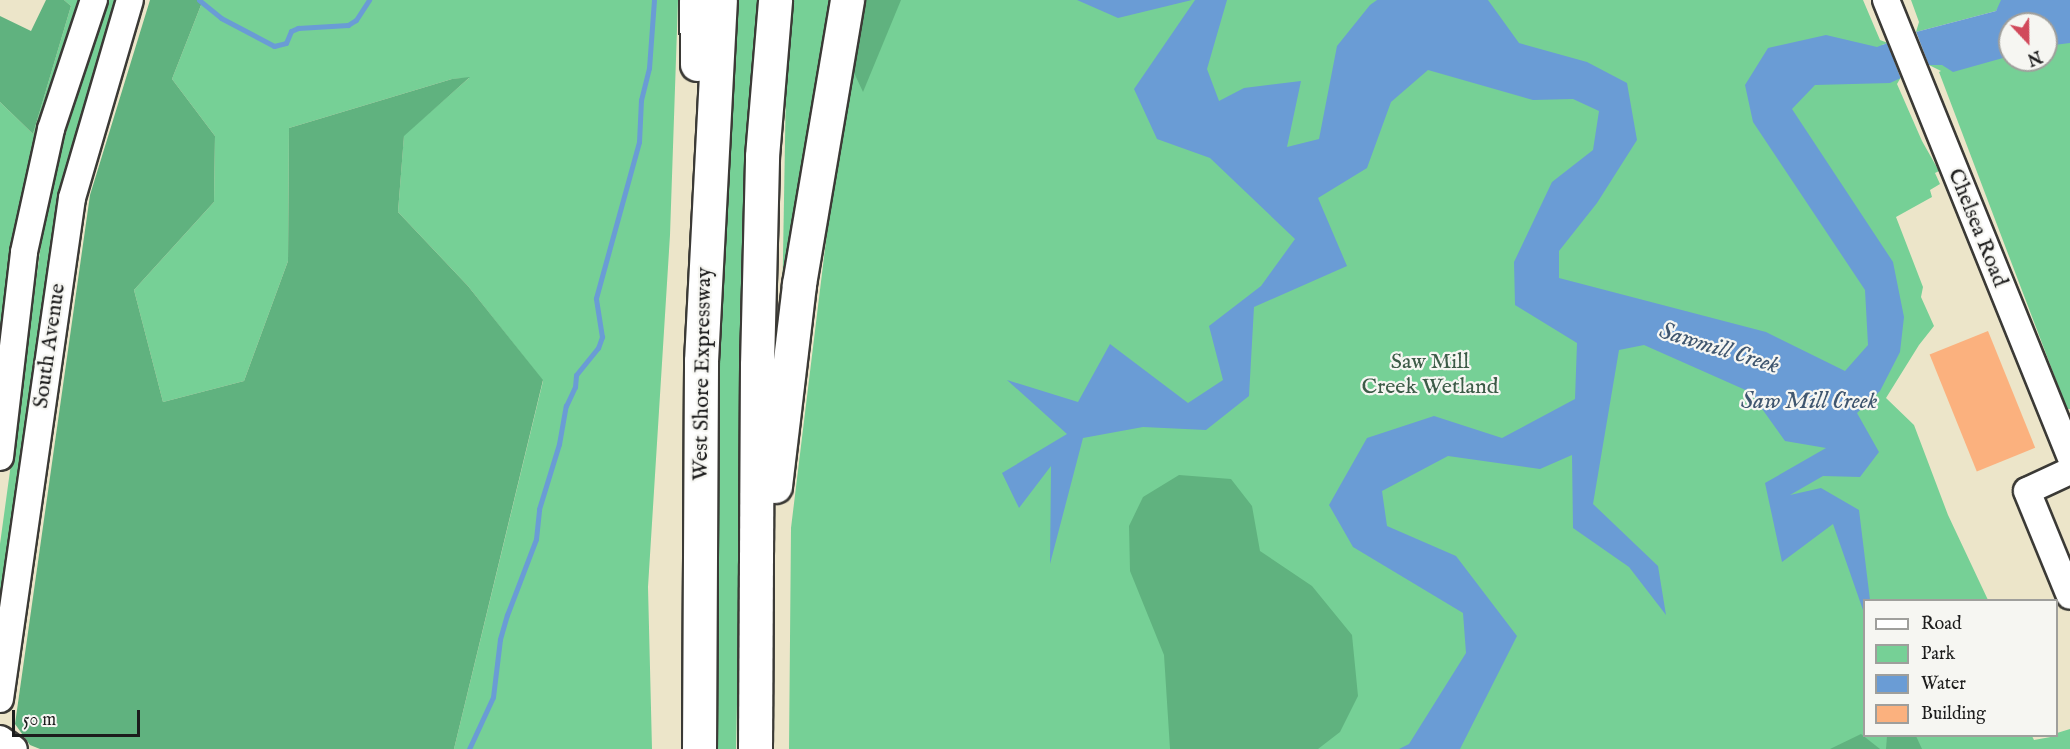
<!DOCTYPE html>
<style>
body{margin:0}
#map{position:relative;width:2070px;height:749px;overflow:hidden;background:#ece5c9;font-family:"IM FELL English",serif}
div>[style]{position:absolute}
.green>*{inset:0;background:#76d096}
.forest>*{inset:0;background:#60b27f}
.water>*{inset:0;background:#6a9cd5}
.pier>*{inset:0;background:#ece5c9;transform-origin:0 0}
.stream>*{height:5px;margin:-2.5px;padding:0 2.5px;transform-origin:2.5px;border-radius:2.5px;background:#6a9cd5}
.building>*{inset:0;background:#fbb17e;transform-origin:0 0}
.roads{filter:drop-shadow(2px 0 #3b3a36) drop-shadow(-2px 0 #3b3a36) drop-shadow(0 2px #3b3a36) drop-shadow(0 -2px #3b3a36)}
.minor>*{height:26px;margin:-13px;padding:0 13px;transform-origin:13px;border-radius:13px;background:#fff}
.highway>*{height:33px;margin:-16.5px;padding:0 16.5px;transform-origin:16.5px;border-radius:16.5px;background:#fff}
span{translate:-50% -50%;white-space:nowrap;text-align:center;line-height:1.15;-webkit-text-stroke:4.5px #f6f6f2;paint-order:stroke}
.street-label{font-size:22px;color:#1c1c1c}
.park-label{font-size:22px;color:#3c5b47}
.water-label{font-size:24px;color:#3f566f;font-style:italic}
.legend{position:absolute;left:1863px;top:599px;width:195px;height:138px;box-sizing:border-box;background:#f6f6f2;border:2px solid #9f9f9c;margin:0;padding:8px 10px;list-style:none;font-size:18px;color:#1c1c1c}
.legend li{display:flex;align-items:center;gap:12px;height:30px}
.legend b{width:30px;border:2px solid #9f9f9c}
.north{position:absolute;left:1998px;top:12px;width:60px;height:60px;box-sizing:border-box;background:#f6f6f2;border:2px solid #9f9f9c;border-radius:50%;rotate:158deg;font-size:16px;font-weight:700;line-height:24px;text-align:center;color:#1c1c1c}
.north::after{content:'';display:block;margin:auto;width:21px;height:27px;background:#d1495b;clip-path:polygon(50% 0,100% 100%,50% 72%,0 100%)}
.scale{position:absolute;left:12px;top:710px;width:128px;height:27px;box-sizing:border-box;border:3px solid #1c1c1c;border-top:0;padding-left:8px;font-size:18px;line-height:21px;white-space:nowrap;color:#1c1c1c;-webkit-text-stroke:4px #f6f6f2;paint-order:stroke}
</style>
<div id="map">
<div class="green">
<div style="clip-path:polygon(64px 0,82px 0,0 385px,0 102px,33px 134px,71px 6px)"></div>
<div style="clip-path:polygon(104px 0,115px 0,57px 208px,0 622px,0 544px,45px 215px,51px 185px)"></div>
<div style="clip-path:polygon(203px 0,678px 0,670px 235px,648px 587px,652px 749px,454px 749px,543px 381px,468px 286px,398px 212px,404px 135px,469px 78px,452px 79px,289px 128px,288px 261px,244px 381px,163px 402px,134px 290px,214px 202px,215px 136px,172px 79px)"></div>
<div style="clip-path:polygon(733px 0,760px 0,750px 126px,736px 749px,716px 749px,720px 249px)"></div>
<div style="clip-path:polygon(794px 0,842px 0,782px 314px,786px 85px)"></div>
<div style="clip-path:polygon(889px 0,1863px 0,1880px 40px,1888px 43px,1882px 45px,1896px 79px,1901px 77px,1897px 84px,1922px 141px,1939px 171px,1935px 173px,1940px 184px,1930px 190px,1932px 197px,1896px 217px,1923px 287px,1921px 297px,1934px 326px,1919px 345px,1886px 398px,1914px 425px,1948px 515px,1988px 600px,1864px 600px,1864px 736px,2032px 736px,2034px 740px,2056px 736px,2057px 733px,2070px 729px,2070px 749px,789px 749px,791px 528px,848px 60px,854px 72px)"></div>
<div style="clip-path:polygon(1911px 0,2003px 0,1996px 11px,1916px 32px,1919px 22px)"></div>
<div style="clip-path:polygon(2070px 21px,2070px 409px,2067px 409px,1939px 72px,1941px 71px,1929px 65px,1942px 65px,2010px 44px,2010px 60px,2046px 60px,2046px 30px)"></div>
</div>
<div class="forest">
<div style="clip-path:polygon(46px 0,64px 0,71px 6px,33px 134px,0 102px,0 16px,31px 31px)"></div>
<div style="clip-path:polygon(150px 0,203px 0,172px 79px,215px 136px,214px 202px,134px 290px,163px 402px,244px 381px,288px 261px,289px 128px,452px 79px,470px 77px,404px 136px,398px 212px,468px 286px,543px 380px,454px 749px,40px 749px,30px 745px,15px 724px,90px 195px)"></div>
<div style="clip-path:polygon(861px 0,901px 0,863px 92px,848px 60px)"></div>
<div style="clip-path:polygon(1179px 475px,1231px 479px,1252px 506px,1260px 551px,1312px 586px,1352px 635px,1358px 696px,1340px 732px,1318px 749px,1170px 749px,1164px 655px,1130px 571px,1129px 526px,1143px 497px)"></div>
<div style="clip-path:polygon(1861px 734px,1880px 749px,1830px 749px)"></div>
<div style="clip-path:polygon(1887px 736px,1916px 736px,1922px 749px,1886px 749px)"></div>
</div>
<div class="water">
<div style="clip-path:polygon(1077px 0,1192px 0,1118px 18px)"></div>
<div style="clip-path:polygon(1195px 0,1227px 0,1207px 69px,1219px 101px,1244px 88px,1301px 81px,1287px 147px,1319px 139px,1337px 46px,1370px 5px,1377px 0,1488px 0,1519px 43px,1587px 62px,1627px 83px,1637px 140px,1597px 203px,1559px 251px,1559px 278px,1766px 332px,1845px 371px,1868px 345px,1865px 290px,1753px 122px,1745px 85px,1768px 48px,1826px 35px,1877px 47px,1916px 32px,1996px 11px,2001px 0,2070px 0,2070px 43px,2046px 46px,2046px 24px,2010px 24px,2010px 56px,1953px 72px,1942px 65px,1929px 65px,1890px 83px,1815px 85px,1792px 109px,1893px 262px,1904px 317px,1900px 352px,1880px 391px,1857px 413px,1879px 452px,1860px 477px,1823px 476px,1790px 495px,1821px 488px,1859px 510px,1870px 600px,1864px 600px,1864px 613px,1833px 524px,1782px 562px,1765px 483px,1826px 448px,1785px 441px,1750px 392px,1644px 345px,1619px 350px,1593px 504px,1658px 566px,1666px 615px,1629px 567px,1573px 528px,1572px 455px,1540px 469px,1448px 456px,1382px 491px,1387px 526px,1456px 556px,1517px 636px,1460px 749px,1399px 749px,1409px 744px,1466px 653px,1463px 613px,1353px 547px,1329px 505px,1367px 438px,1434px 416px,1502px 438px,1575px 399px,1577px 343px,1515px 305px,1514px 262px,1552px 182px,1593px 150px,1599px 111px,1573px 99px,1533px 100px,1428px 70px,1391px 102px,1367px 168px,1318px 198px,1347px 266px,1254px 307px,1249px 396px,1206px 430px,1143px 427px,1083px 438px,1050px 564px,1051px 466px,1019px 508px,1002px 473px,1067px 434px,1007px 380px,1078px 402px,1110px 344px,1188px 403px,1223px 380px,1209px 326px,1261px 286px,1295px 239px,1210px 158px,1157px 139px,1134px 89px)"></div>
</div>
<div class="pier">
<div style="left:1915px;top:29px;width:42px;height:31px;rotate:69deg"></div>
</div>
<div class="stream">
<div style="left:199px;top:0;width:28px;rotate:39deg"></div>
<div style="left:221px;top:18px;width:60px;rotate:27.8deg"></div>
<div style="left:274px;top:46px;width:12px;rotate:-14deg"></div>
<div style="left:286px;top:43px;width:13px;rotate:-67deg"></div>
<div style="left:291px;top:31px;width:8px;rotate:-23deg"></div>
<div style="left:298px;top:28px;width:50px;rotate:-3.4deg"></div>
<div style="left:348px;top:25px;width:9px;rotate:-32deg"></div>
<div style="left:356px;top:20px;width:24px;rotate:-57deg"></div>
<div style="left:469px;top:749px;width:57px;rotate:-65.2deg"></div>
<div style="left:493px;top:697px;width:58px;rotate:-83.1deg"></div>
<div style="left:500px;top:639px;width:25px;rotate:-74deg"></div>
<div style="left:507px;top:615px;width:81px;rotate:-69.1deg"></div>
<div style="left:536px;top:539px;width:30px;rotate:-84deg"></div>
<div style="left:539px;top:509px;width:68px;rotate:-72.9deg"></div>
<div style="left:559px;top:444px;width:39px;rotate:-80deg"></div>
<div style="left:566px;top:406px;width:21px;rotate:-65deg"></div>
<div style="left:575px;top:387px;width:12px;rotate:-85deg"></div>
<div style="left:576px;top:375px;width:35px;rotate:-51deg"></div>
<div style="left:598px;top:348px;width:12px;rotate:-70deg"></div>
<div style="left:602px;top:337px;width:39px;rotate:-99deg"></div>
<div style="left:596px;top:298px;width:162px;rotate:-74.6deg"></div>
<div style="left:639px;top:142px;width:42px;rotate:-87.3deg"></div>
<div style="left:641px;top:100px;width:33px;rotate:-76deg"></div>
<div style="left:649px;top:68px;width:68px;rotate:-85.8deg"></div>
</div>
<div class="building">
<div style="left:1988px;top:331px;width:126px;height:63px;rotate:68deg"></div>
</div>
<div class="roads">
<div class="minor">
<div style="left:1886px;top:0;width:492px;rotate:68deg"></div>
<div style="left:0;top:457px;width:206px;rotate:-83.3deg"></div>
<div style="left:24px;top:252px;width:126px;rotate:-77.6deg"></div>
<div style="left:51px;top:129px;width:136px;rotate:-71.6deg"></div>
<div style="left:2070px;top:471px;width:47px;rotate:155.1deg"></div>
<div style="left:2027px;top:491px;width:113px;rotate:67.7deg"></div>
<div style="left:0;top:699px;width:506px;rotate:-81.82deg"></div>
<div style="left:72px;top:198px;width:206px;rotate:-73.7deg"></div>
<div style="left:0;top:739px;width:17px;rotate:36deg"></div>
</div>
<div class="highway">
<div style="left:696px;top:0;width:64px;rotate:89.1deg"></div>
<div style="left:775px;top:486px;width:203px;rotate:-83.2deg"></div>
<div style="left:799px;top:284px;width:288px;rotate:-80.4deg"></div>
<div style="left:699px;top:749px;width:388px;rotate:-89.7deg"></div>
<div style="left:701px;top:361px;width:361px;rotate:-87deg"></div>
<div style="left:755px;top:749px;width:384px;rotate:-89.7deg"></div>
<div style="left:757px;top:365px;width:209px;rotate:-88.6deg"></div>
<div style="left:762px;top:156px;width:157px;rotate:-85.2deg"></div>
</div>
</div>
<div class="street-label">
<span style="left:1977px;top:228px;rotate:68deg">Chelsea Road</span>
<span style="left:50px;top:346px;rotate:-82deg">South Avenue</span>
<span style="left:703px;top:374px;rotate:-89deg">West Shore Expressway</span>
</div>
<div class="park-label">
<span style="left:1430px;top:375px">Saw Mill<br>Creek Wetland</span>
</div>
<div class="water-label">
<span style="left:1719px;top:349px;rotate:17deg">Sawmill Creek</span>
<span style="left:1809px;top:402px">Saw Mill Creek</span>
</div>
<ul class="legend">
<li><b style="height:8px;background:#fff"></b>Road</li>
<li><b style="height:16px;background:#76d096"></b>Park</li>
<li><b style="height:16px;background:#6a9cd5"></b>Water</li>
<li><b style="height:16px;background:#fbb17e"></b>Building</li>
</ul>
<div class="north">N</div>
<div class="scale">50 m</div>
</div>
